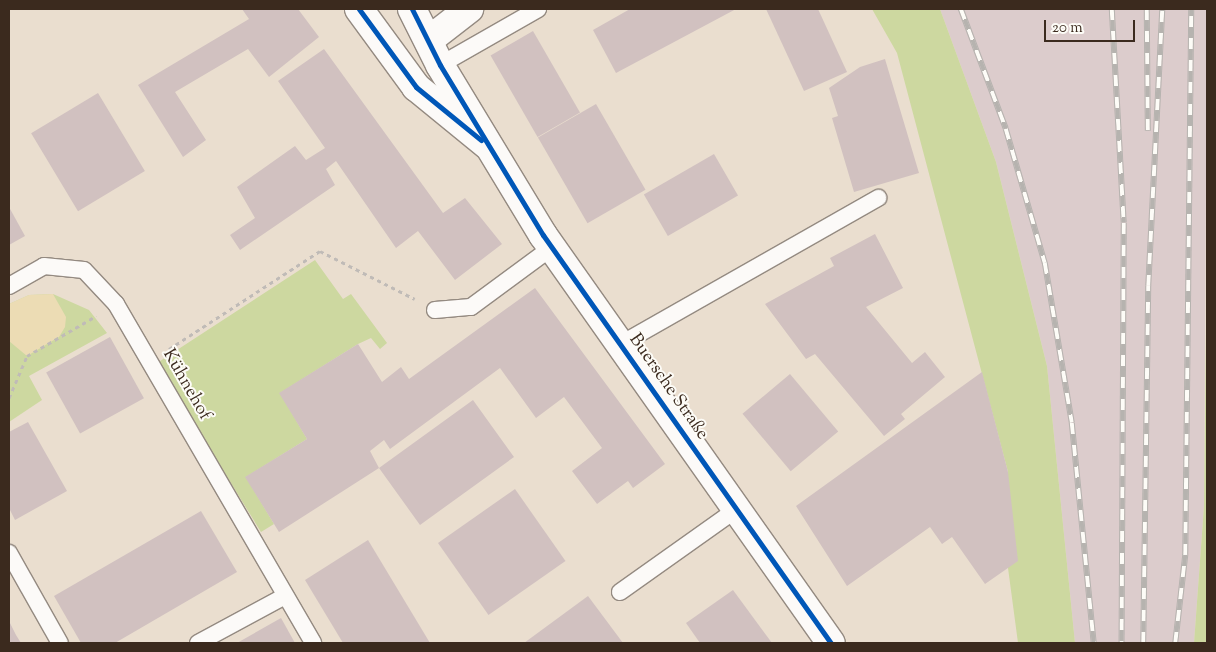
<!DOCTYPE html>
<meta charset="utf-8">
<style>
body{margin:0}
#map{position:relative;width:1216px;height:652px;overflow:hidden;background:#eadecf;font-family:"Sorts Mill Goudy",serif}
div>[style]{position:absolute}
.industrial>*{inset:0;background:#dccccc}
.green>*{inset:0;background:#cdd8a0}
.sand>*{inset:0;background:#ecdcb4}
.building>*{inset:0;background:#d1c1c0;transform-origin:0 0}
.path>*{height:3px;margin-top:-1.5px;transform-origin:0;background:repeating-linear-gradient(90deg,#c0bbb7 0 4px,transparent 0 8px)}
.roads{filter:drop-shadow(1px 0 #948a81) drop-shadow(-1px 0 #948a81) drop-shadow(0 1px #948a81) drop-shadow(0 -1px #948a81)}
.service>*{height:16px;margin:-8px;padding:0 8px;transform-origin:8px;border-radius:8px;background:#fcfaf8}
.minor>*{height:28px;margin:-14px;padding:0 14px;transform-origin:14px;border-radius:14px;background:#fcfaf8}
.secondary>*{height:28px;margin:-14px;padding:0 14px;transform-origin:14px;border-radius:14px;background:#fcfaf8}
.rail>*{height:5.5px;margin-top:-2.75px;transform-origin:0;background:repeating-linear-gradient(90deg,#fdfcf7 0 11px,#b6b3af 0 22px);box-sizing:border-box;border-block:1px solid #b6b3af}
.cycleway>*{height:5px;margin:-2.5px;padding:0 2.5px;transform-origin:2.5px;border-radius:2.5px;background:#0057b8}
span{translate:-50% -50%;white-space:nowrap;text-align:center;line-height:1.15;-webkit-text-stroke:4px #fdfcf7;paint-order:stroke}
.street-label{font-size:18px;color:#3b2a1e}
.frame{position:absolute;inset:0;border:10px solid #3b2a1e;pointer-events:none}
.scale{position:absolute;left:1044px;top:20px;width:91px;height:22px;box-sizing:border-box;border:2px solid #3b2a1e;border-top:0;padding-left:6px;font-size:15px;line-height:18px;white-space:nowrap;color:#3b2a1e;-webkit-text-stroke:4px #fdfcf7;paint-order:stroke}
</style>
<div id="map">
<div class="industrial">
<div style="clip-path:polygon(940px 9px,1207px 9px,1204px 506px,1194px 643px,1075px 643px,1047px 366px,996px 162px)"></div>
</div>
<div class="green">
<div style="clip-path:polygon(872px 9px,940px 9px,996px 162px,1047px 366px,1075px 643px,1018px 643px,1008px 568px,1008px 472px,897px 53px)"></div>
<div style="clip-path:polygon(1207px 245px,1207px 643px,1194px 643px,1204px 506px)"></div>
<div style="clip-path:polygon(315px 260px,343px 299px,351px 294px,387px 343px,380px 349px,371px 338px,358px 344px,280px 393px,307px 439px,246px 477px,274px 524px,261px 532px,157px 363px)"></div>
<div style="clip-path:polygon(53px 294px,89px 310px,107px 333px,29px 376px,42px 400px,9px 422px,9px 304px,29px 295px)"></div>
</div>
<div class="sand">
<div style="clip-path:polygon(53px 294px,66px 317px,65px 327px,59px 337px,27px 356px,9px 341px,9px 304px,29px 295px)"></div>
</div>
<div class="building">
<div style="clip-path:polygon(242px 9px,298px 9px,319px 37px,269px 77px,248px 49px,175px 92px,206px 140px,183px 157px,138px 85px,249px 19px)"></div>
<div style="clip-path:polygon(630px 9px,736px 9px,616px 73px,593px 30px)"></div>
<div style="clip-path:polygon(766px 9px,818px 9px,847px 72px,804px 91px)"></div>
<div style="left:533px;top:31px;width:94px;height:49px;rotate:60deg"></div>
<div style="clip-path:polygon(324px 49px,443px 213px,465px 198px,502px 244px,455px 280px,418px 231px,396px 248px,336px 161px,326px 169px,335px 185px,240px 250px,230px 235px,255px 218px,237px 187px,295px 146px,306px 160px,325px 148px,278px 81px)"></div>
<div style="clip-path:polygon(885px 59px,919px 173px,854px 192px,832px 118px,838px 116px,829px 88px,860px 67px)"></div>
<div style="left:98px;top:93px;width:91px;height:78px;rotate:59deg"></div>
<div style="left:596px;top:104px;width:99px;height:67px;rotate:60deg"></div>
<div style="left:714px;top:154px;width:48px;height:81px;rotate:60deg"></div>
<div style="clip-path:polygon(9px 207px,25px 236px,9px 245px)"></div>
<div style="clip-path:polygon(875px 234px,903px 288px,866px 307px,912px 363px,925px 352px,945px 377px,901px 414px,905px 419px,884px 436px,815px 354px,806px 359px,765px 304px,834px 266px,830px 258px)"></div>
<div style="clip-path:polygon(535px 288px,665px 464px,633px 488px,628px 481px,597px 504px,572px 471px,602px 448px,564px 397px,536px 418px,500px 368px,390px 449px,384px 440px,370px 451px,379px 468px,473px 400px,514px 457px,420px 525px,379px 468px,279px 532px,245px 477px,307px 439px,279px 393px,358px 344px,382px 382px,401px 367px,409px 379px)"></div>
<div style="left:110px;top:337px;width:70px;height:73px;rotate:61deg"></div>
<div style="clip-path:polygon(982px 372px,1008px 472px,1018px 561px,985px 584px,952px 537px,942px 544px,930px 527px,847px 586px,796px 506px)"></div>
<div style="left:790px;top:374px;width:75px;height:62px;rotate:50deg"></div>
<div style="clip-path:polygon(28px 422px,67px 491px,15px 520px,9px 508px,9px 432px)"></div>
<div style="left:515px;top:489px;width:88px;height:94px;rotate:55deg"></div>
<div style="clip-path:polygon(201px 511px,237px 572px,115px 643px,81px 643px,54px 596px)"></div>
<div style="clip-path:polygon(368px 540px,430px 643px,343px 643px,305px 580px)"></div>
<div style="clip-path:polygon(733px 590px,772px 643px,700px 643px,686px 623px)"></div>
<div style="clip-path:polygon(588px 596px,623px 643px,524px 643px)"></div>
<div style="clip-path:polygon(281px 618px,295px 643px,237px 643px)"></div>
<div style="clip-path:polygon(9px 621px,16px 635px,21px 643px,9px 643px)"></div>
</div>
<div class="path">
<div style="left:169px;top:349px;width:180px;rotate:-33deg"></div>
<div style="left:320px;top:251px;width:106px;rotate:26.8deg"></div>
<div style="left:9px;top:398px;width:46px;rotate:-66.8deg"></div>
<div style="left:27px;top:356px;width:80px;rotate:-30.1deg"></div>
</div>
<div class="roads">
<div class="service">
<div style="left:440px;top:65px;width:113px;rotate:-29.7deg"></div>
<div style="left:9px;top:286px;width:40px;rotate:-29.7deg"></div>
<div style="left:44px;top:266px;width:40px;rotate:5.7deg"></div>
<div style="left:84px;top:270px;width:47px;rotate:46.7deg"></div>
<div style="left:116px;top:304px;width:392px;rotate:59.8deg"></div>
<div style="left:435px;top:310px;width:36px;rotate:-5deg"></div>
<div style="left:471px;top:307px;width:99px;rotate:-36.4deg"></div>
<div style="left:621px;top:344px;width:296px;rotate:-29.6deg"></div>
<div style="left:9px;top:553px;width:103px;rotate:60.5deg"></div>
<div style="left:620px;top:592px;width:143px;rotate:-35.4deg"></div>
<div style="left:198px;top:643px;width:99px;rotate:-28.4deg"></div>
</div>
<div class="minor">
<div style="left:359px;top:9px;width:97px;rotate:53.8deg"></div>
<div style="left:416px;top:87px;width:92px;rotate:39.2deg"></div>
<div style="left:429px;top:40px;width:51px;rotate:-37.8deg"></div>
</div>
<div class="secondary">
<div style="left:412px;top:9px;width:63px;rotate:63.4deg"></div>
<div style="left:440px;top:65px;width:199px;rotate:58.8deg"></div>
<div style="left:543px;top:235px;width:499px;rotate:54.8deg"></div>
</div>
</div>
<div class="rail">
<div style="left:961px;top:9px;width:128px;rotate:69.4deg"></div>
<div style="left:1006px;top:129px;width:140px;rotate:73.8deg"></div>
<div style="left:1045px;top:263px;width:162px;rotate:80.4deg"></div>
<div style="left:1072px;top:423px;width:221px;rotate:84.3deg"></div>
<div style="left:1112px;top:9px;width:214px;rotate:86.8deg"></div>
<div style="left:1124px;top:223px;width:420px;rotate:90.3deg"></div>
<div style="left:1147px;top:9px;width:122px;rotate:89.5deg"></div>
<div style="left:1143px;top:643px;width:357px;rotate:-89.2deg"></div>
<div style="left:1148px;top:286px;width:277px;rotate:-87.1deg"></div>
<div style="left:1175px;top:643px;width:89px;rotate:-83.5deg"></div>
<div style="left:1185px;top:555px;width:546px;rotate:-89.37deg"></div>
</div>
<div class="cycleway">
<div style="left:359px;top:9px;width:97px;rotate:53.8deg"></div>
<div style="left:416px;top:87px;width:84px;rotate:39.2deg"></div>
<div style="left:412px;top:9px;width:63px;rotate:63.4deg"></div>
<div style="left:440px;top:65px;width:199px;rotate:58.8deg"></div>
<div style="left:543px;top:235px;width:499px;rotate:54.8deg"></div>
</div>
<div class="street-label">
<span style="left:186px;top:385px;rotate:60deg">Kühnehof</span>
<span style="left:668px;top:387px;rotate:55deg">Buersche Straße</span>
</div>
<div class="frame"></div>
<div class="scale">20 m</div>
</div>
